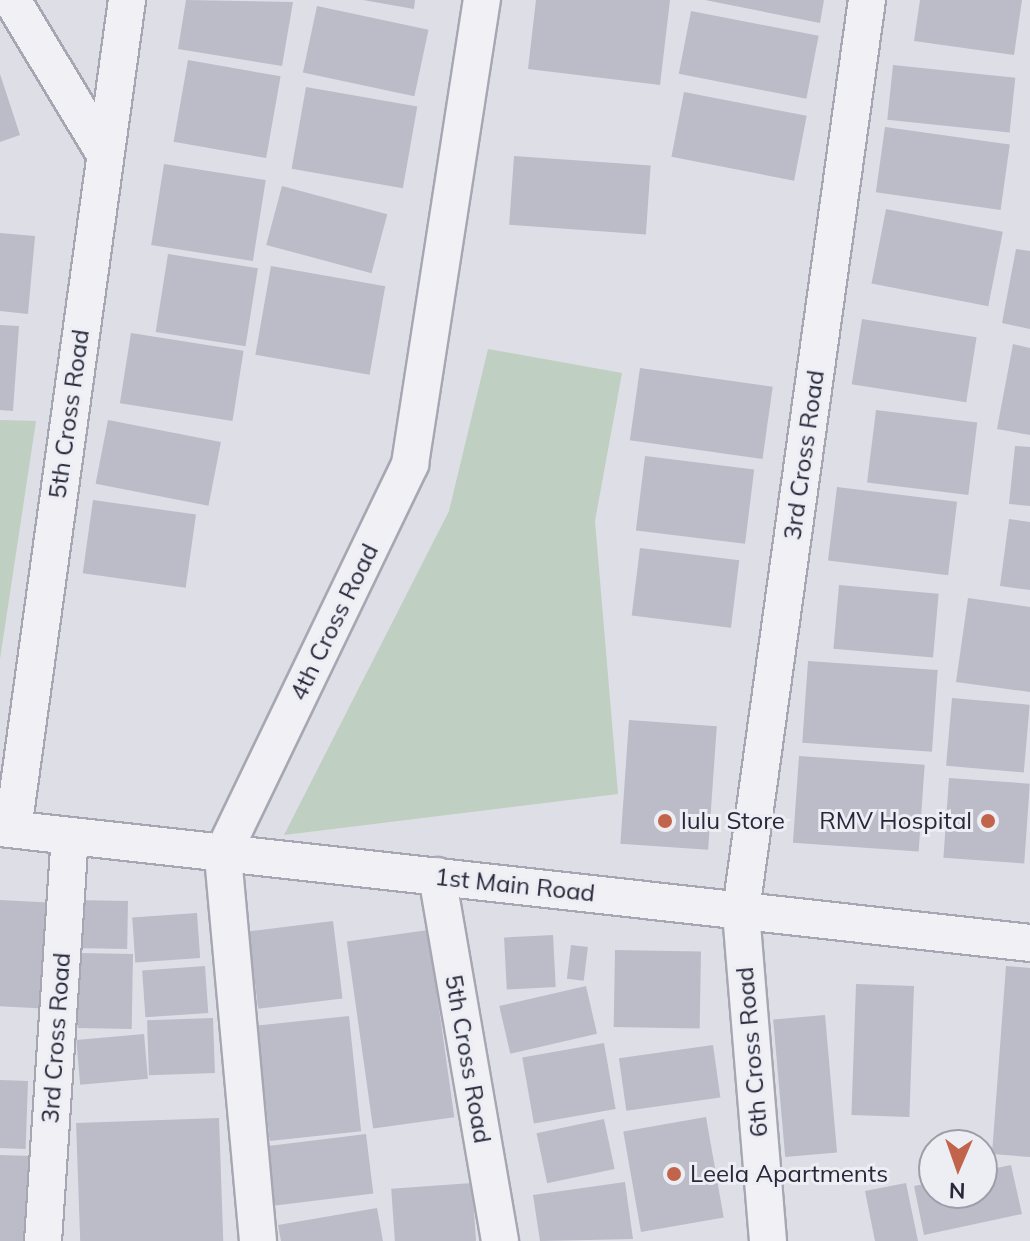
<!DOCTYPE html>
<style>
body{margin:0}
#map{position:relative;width:1030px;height:1241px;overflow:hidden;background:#dedee6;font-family:Mulish,sans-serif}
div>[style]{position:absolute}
.green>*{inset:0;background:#bfcfc1}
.building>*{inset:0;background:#bbbcc8;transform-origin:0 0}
.roads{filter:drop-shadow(2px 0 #a7a7b3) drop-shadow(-2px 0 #a7a7b3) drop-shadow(0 2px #a7a7b3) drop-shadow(0 -2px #a7a7b3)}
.minor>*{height:36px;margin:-18px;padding:0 18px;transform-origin:18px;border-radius:18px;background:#f0f0f5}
.dots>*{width:22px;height:22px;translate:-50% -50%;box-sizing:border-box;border:4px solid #ededf4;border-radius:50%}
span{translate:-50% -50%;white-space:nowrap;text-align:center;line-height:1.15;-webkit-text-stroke:6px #ededf4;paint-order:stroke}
.street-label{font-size:24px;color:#28283b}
.poi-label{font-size:24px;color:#28283b}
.left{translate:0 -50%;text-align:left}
.right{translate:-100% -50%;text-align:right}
.north{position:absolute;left:918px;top:1129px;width:80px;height:80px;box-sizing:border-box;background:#ededf4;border:2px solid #9e9eaa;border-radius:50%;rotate:182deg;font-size:22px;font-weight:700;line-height:32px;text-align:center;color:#28283b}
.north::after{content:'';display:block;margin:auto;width:28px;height:36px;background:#c2644b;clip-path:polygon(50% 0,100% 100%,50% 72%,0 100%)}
</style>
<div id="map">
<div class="green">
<div style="clip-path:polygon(488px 349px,622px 373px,595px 521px,618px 794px,284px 835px,449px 511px)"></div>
<div style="clip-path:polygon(0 420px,36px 421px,0 659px)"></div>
</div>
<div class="building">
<div style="clip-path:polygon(186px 0,293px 2px,282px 66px,178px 49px)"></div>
<div style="clip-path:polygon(363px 0,415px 0,414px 9px)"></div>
<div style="clip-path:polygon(536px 0,670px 0,660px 85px,528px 69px)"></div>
<div style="clip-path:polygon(705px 0,824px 0,820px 23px)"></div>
<div style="clip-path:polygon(920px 0,1022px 0,1014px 55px,914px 41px)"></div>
<div style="left:317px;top:6px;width:114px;height:68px;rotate:12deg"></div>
<div style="left:691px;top:11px;width:130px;height:64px;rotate:11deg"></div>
<div style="left:188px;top:60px;width:94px;height:83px;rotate:10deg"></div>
<div style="left:893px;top:65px;width:123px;height:55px;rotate:6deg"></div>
<div style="clip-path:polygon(0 74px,20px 135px,0 142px)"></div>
<div style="left:306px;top:87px;width:113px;height:83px;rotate:10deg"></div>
<div style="left:684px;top:92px;width:125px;height:66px;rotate:11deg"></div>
<div style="left:885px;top:127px;width:126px;height:66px;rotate:8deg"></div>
<div style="left:514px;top:156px;width:137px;height:69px;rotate:4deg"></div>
<div style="left:164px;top:164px;width:103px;height:82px;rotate:9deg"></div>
<div style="left:282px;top:186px;width:109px;height:61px;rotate:15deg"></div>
<div style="left:886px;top:209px;width:119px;height:76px;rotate:11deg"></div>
<div style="clip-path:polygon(0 233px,35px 236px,28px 314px,0 311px)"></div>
<div style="clip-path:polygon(1016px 249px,1030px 251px,1030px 329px,1002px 323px)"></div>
<div style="left:168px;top:254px;width:91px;height:79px;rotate:9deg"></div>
<div style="left:271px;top:266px;width:116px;height:90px;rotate:10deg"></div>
<div style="left:862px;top:319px;width:116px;height:66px;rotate:9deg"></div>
<div style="clip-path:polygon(0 325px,19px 326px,13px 411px,0 410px)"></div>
<div style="left:131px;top:333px;width:114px;height:71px;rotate:9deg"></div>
<div style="clip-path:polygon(1013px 344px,1030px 348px,1030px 435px,997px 429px)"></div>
<div style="left:640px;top:368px;width:134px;height:73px;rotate:8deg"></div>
<div style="left:876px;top:410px;width:102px;height:73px;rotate:7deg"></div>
<div style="left:108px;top:420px;width:115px;height:65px;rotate:11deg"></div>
<div style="clip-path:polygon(1015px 446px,1030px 447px,1030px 506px,1009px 504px)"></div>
<div style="left:645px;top:456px;width:110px;height:75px;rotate:7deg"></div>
<div style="left:837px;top:487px;width:121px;height:74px;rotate:7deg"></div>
<div style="left:93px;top:500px;width:104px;height:74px;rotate:8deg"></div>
<div style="clip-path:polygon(1009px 519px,1030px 522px,1030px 590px,1000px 586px)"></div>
<div style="left:640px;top:548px;width:100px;height:68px;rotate:7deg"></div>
<div style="left:839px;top:585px;width:100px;height:64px;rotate:5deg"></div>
<div style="clip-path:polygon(968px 598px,1030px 607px,1030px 692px,956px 682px)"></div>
<div style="left:808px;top:661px;width:130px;height:82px;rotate:4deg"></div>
<div style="left:952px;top:698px;width:78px;height:68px;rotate:5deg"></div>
<div style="left:629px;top:720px;width:88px;height:124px;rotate:4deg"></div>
<div style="left:799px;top:756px;width:126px;height:87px;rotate:4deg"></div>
<div style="left:949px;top:778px;width:81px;height:80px;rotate:4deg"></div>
<div style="left:0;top:900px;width:53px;height:106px;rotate:3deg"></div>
<div style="left:75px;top:900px;width:53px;height:48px;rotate:1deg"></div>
<div style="left:197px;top:913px;width:45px;height:65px;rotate:86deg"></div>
<div style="left:333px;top:921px;width:78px;height:85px;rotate:83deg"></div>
<div style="left:428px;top:930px;width:189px;height:82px;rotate:82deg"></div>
<div style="left:553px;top:935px;width:52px;height:49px;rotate:87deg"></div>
<div style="left:571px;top:945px;width:17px;height:34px;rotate:7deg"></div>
<div style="left:615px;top:950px;width:86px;height:77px;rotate:1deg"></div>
<div style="left:79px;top:953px;width:54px;height:75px;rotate:1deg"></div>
<div style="left:205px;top:966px;width:47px;height:63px;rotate:86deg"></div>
<div style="clip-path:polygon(1006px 966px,1030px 968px,1030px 1157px,992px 1154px)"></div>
<div style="left:856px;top:984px;width:58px;height:131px;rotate:2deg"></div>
<div style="left:586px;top:986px;width:49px;height:89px;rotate:77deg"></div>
<div style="left:825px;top:1015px;width:138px;height:52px;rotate:85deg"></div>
<div style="left:349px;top:1016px;width:116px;height:92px;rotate:84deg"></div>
<div style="left:213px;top:1018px;width:55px;height:66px;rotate:88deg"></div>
<div style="left:144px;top:1034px;width:45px;height:68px;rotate:85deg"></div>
<div style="left:604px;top:1043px;width:67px;height:83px;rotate:80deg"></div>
<div style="left:713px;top:1045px;width:53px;height:95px;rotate:82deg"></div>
<div style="left:0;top:1080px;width:28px;height:68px;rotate:2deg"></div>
<div style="left:706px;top:1117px;width:102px;height:84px;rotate:80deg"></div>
<div style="left:219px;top:1118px;width:123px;height:143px;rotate:88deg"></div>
<div style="left:604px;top:1119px;width:51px;height:69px;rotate:78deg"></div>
<div style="left:366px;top:1134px;width:60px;height:113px;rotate:83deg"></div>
<div style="left:0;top:1155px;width:31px;height:86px;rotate:2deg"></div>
<div style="clip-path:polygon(1011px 1165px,1022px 1214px,924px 1235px,914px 1186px,934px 1182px,934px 1193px,982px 1193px,982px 1171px)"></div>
<div style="clip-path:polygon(625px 1182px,633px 1239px,540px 1241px,533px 1195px)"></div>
<div style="left:472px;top:1183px;width:58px;height:81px;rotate:86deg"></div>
<div style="clip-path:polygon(906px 1183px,918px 1241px,875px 1241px,865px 1191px)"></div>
<div style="clip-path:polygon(377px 1208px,383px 1241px,281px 1241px,278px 1225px)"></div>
</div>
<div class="roads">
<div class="minor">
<div style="left:12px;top:0;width:180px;rotate:58.9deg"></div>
<div style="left:0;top:828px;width:1036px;rotate:6.37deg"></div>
<div style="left:13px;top:829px;width:837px;rotate:-82.17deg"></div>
<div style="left:437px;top:876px;width:370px;rotate:80.2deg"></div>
<div style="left:43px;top:1241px;width:406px;rotate:-86.2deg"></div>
<div style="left:258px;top:1241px;width:390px;rotate:-95.2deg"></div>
<div style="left:223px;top:853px;width:432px;rotate:-64.3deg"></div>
<div style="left:410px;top:464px;width:470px;rotate:-81.2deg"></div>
<div style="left:768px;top:1241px;width:332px;rotate:-94.7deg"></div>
<div style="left:741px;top:910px;width:919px;rotate:-82.12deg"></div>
</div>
</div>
<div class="dots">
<div style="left:665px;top:821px;background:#c2644b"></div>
<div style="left:988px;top:821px;background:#c2644b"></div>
<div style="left:674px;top:1174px;background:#c2644b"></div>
</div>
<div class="street-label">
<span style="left:69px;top:414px;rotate:-82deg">5th Cross Road</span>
<span style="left:804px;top:455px;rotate:-82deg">3rd Cross Road</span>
<span style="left:334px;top:622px;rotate:-64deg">4th Cross Road</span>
<span style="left:515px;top:885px;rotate:6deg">1st Main Road</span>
<span style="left:56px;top:1038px;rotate:-86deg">3rd Cross Road</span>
<span style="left:752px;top:1052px;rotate:-95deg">6th Cross Road</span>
<span style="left:468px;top:1059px;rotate:80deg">5th Cross Road</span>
</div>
<div class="poi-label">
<span class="left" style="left:681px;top:821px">lulu Store</span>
<span class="right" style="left:972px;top:821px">RMV Hospital</span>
<span class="left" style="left:690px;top:1174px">Leela Apartments</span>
</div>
<div class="north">N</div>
</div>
